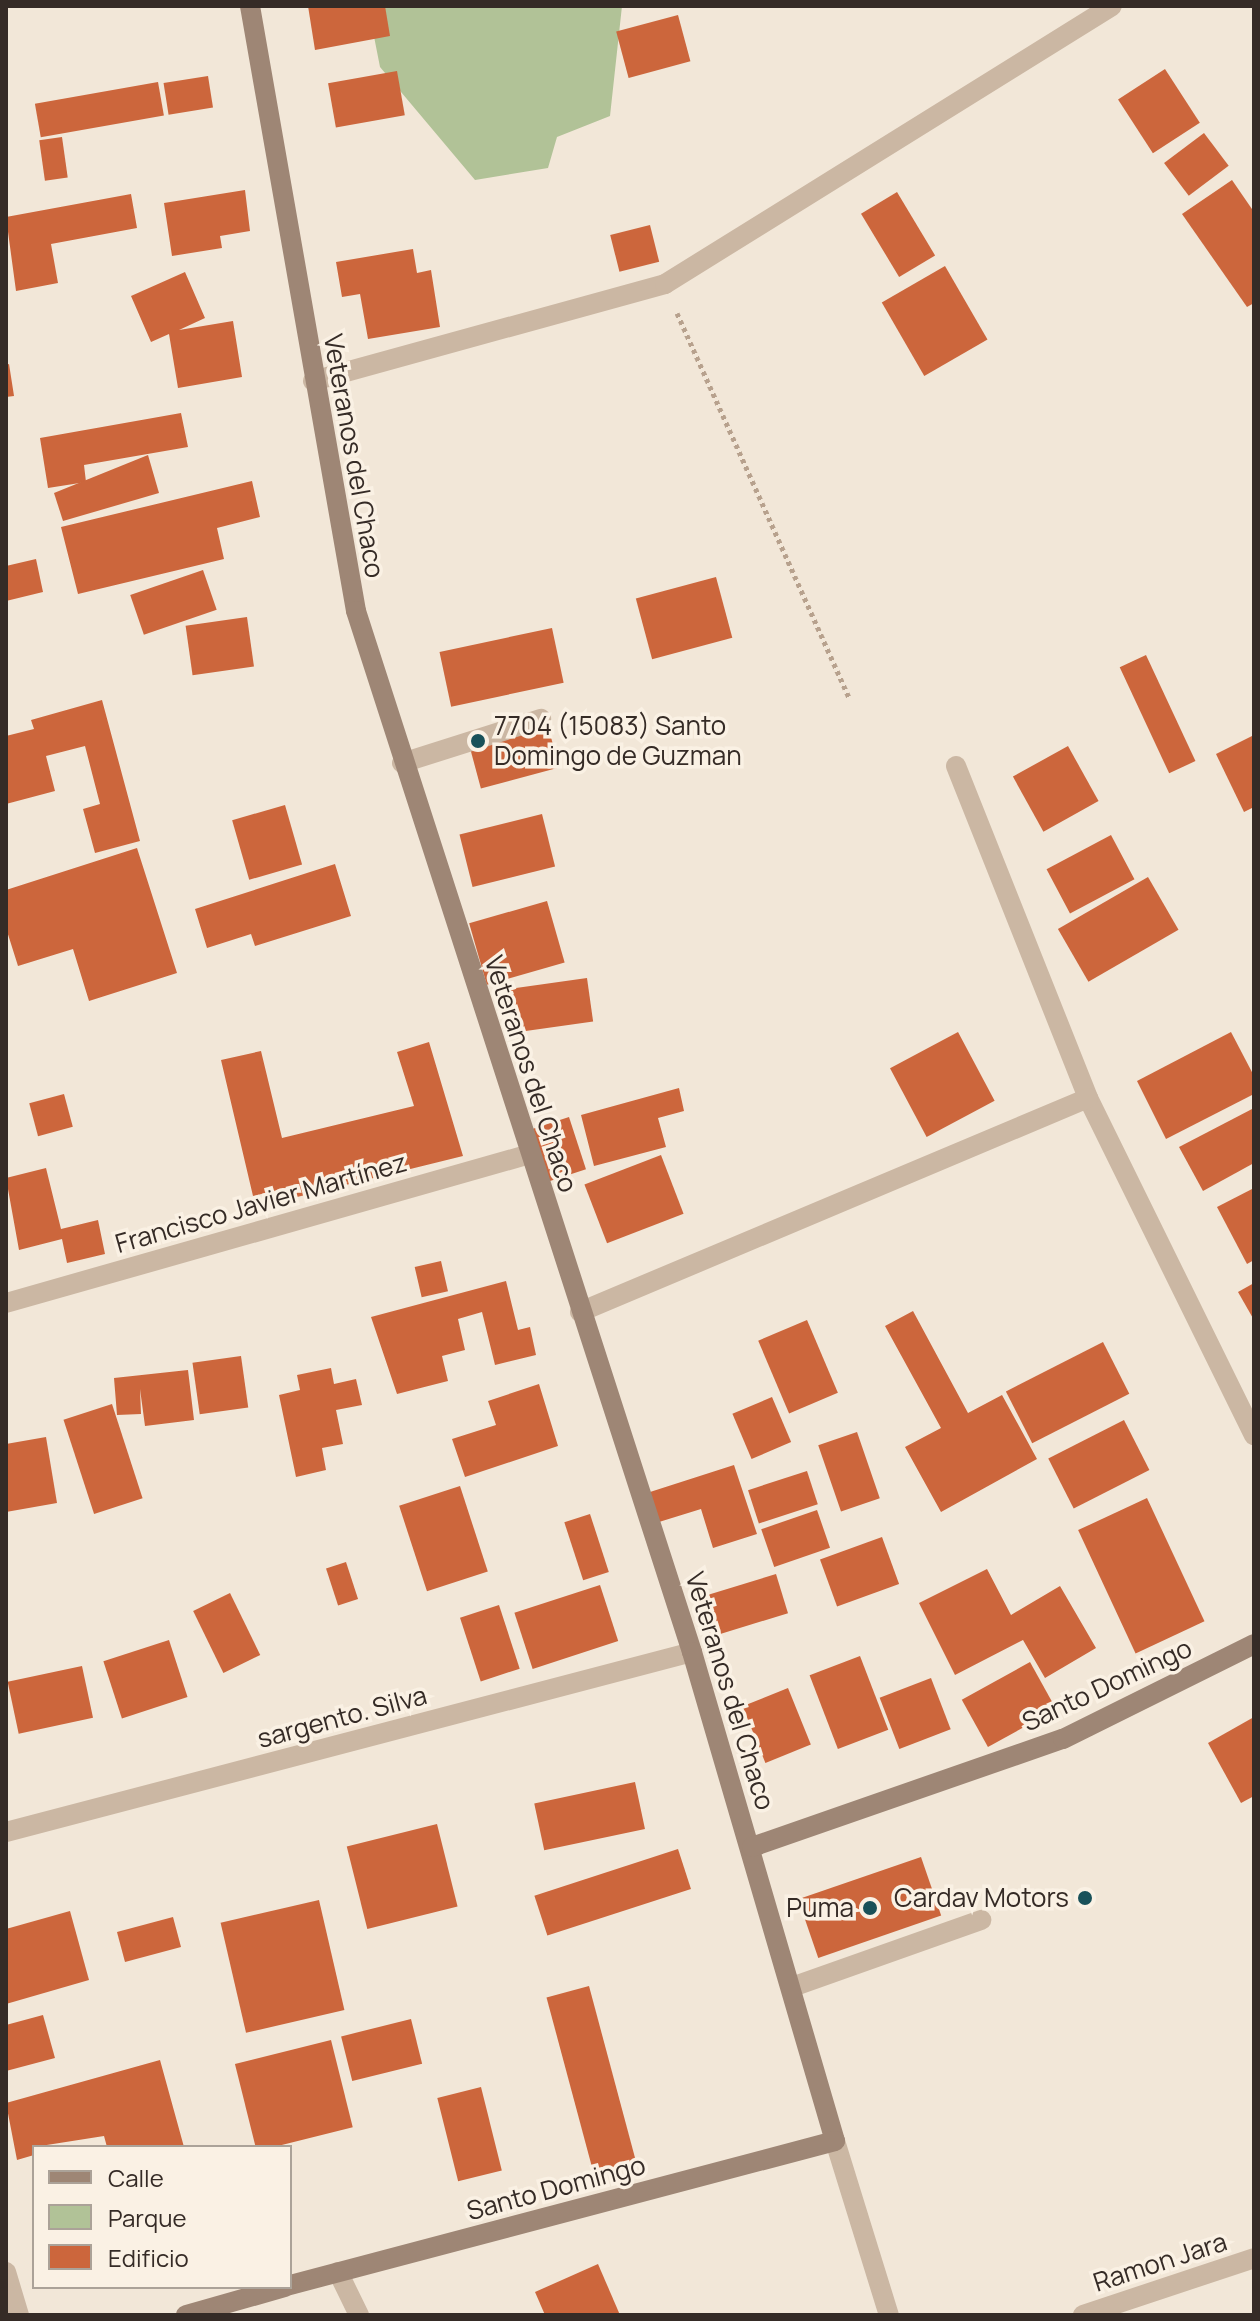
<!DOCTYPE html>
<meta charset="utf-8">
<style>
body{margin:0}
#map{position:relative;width:1260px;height:2321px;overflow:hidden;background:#f2e7d8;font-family:Manrope,sans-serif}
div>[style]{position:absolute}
.green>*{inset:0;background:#b1c297}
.building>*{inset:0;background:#cc663c;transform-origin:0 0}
.path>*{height:5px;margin-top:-2.5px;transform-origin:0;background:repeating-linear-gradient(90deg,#b7a18d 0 4px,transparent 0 8px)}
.lane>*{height:20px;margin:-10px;padding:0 10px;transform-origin:10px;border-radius:10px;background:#cbb7a3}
.street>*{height:20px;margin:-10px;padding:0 10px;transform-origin:10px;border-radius:10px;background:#cbb7a3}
.secondary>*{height:20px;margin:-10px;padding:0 10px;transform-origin:10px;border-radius:10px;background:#9e8675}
.dots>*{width:22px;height:22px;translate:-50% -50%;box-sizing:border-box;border:4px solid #faf1e4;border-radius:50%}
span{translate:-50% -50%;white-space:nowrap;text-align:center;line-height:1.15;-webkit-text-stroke:7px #faf1e4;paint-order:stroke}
.street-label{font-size:26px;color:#352b26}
.poi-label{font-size:26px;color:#352b26}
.left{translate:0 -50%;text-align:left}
.right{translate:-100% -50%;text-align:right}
.frame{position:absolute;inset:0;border:8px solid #352b26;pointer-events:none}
.legend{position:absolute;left:32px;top:2145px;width:260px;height:144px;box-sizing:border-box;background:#faf1e4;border:2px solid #aba298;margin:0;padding:10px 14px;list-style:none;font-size:24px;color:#352b26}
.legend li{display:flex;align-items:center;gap:16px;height:40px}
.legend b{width:40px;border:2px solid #aba298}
</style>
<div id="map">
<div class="green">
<div style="clip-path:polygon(368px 6px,622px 6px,610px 116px,557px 137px,548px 168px,475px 180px,380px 67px)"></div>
</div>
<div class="building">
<div style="clip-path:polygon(308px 6px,385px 6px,390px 36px,315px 50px)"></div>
<div style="left:678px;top:15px;width:48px;height:64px;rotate:75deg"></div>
<div style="left:1165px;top:69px;width:64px;height:56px;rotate:57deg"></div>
<div style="left:397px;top:71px;width:45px;height:70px;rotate:80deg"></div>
<div style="left:208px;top:76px;width:32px;height:45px;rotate:81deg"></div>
<div style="left:158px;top:82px;width:34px;height:125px;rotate:80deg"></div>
<div style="left:1204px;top:133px;width:41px;height:50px;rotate:53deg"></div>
<div style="left:62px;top:137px;width:41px;height:23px;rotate:82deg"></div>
<div style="clip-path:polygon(1232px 180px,1254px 212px,1254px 303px,1247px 307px,1182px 214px)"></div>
<div style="clip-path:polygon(245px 190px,250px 231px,220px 236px,222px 248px,172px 256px,164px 203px)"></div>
<div style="left:897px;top:192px;width:74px;height:42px;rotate:59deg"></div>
<div style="clip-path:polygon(131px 194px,137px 228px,51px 244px,58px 283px,16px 291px,6px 217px)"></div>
<div style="left:650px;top:225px;width:38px;height:41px;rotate:76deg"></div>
<div style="clip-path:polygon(413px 249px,417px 273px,431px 270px,440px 327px,368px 339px,360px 294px,342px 297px,336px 262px)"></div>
<div style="left:945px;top:266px;width:85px;height:73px;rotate:60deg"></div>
<div style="clip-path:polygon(185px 272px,205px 318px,179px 330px,233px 321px,242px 377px,178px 388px,169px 334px,151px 342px,131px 296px)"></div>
<div style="clip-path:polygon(9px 364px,14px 396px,6px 397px,6px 365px)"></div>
<div style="clip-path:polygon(181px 413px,188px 447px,84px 465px,86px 482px,48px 488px,40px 438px)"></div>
<div style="clip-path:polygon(148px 455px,159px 493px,63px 521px,54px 493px)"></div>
<div style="clip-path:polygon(252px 481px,260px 517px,217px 528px,224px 559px,78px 594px,61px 527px)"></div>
<div style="clip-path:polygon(36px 559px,43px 592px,6px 601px,6px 566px)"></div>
<div style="left:203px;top:570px;width:42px;height:77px;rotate:71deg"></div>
<div style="left:716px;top:577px;width:63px;height:83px;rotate:75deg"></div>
<div style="left:247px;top:617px;width:50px;height:62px;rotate:82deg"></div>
<div style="left:552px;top:628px;width:56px;height:115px;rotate:78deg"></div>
<div style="left:1146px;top:655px;width:117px;height:29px;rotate:65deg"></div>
<div style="clip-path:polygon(102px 700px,140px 841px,95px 853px,83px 809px,100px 804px,85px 746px,46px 756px,55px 791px,6px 804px,6px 736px,34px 729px,31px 720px)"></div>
<div style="left:548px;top:726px;width:43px;height:81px;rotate:75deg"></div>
<div style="clip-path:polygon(1254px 735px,1254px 807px,1244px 812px,1216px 754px)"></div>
<div style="left:1068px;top:746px;width:63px;height:63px;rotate:61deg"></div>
<div style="left:285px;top:805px;width:62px;height:55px;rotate:74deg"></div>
<div style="left:542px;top:814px;width:54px;height:85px;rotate:76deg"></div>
<div style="left:1111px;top:835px;width:50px;height:73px;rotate:62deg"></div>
<div style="clip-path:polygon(137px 848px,177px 973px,89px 1001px,73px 949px,18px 966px,6px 928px,6px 890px)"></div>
<div style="clip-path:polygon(335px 864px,351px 916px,255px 946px,251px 934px,207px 948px,195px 909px)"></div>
<div style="left:1148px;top:877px;width:61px;height:104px;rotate:60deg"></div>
<div style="left:547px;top:901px;width:64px;height:81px;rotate:74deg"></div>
<div style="left:587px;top:978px;width:44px;height:77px;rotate:82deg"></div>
<div style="left:958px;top:1032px;width:78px;height:77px;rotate:62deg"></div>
<div style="clip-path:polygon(1231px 1032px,1254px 1076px,1254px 1094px,1166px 1139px,1137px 1081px)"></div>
<div style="clip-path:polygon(429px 1042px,463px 1156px,297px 1197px,294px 1186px,253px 1196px,221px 1060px,261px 1051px,282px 1138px,414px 1106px,397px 1052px)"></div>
<div style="clip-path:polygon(679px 1088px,684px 1111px,658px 1118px,666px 1147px,594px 1166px,581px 1115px)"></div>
<div style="left:64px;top:1094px;width:34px;height:36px;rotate:75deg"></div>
<div style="clip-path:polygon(1254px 1108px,1254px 1163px,1203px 1191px,1179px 1147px)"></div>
<div style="left:569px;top:1117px;width:55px;height:41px;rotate:72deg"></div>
<div style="left:661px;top:1155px;width:63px;height:82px;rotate:69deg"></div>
<div style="clip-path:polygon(46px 1168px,61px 1229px,98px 1220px,105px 1254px,67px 1263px,62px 1239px,19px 1250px,6px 1178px)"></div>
<div style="clip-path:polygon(1254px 1188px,1254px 1260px,1247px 1264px,1217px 1207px)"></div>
<div style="left:441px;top:1261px;width:31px;height:27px;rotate:77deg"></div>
<div style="clip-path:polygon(506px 1281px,518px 1330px,530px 1327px,536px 1355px,495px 1365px,482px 1312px,458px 1319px,465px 1350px,442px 1356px,448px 1381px,397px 1394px,371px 1317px)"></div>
<div style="clip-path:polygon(1254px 1283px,1254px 1320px,1238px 1292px)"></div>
<div style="clip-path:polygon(913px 1311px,968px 1413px,1002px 1395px,1037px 1459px,941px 1512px,905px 1447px,941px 1428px,885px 1326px)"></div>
<div style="left:807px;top:1320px;width:79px;height:53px;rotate:67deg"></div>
<div style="left:1103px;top:1342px;width:58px;height:109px;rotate:63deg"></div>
<div style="left:241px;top:1356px;width:52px;height:49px;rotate:82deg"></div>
<div style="clip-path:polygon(331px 1368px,334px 1384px,356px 1379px,362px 1405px,336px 1410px,343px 1444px,322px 1448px,326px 1470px,296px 1477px,279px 1395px,300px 1390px,297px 1375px)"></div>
<div style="clip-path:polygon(188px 1370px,194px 1420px,145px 1426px,140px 1389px,141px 1414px,117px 1415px,114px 1378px)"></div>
<div style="clip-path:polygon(539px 1384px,558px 1446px,465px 1477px,452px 1439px,496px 1425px,488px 1401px)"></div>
<div style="left:772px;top:1397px;width:49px;height:43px;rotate:67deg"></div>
<div style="left:112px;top:1404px;width:99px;height:51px;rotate:72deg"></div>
<div style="left:1124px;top:1420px;width:56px;height:85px;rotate:63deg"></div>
<div style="left:857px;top:1432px;width:70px;height:41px;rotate:71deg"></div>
<div style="clip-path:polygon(46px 1437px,57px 1503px,6px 1512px,6px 1444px)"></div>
<div style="clip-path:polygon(734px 1465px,757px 1534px,713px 1548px,701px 1509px,659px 1522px,650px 1492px)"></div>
<div style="left:807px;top:1471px;width:35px;height:62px;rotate:72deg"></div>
<div style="left:460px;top:1486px;width:90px;height:64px;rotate:72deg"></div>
<div style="left:1147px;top:1498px;width:136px;height:76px;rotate:65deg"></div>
<div style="left:817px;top:1510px;width:40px;height:59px;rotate:71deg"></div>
<div style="left:590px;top:1514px;width:61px;height:27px;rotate:72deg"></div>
<div style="left:882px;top:1537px;width:50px;height:66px;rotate:70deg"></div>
<div style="left:346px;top:1562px;width:39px;height:21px;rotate:72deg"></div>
<div style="clip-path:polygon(987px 1569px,1011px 1615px,1060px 1586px,1096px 1648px,1045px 1678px,1023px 1640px,955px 1675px,919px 1603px)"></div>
<div style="left:776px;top:1574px;width:41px;height:81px;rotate:73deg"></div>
<div style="left:600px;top:1585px;width:59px;height:90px;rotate:72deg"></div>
<div style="left:230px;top:1593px;width:69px;height:41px;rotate:64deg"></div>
<div style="left:499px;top:1605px;width:67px;height:41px;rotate:72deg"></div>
<div style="left:169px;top:1640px;width:60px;height:69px;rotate:72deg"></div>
<div style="left:860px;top:1656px;width:79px;height:54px;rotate:69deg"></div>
<div style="left:1030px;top:1662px;width:54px;height:78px;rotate:61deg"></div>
<div style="left:82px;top:1666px;width:53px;height:76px;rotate:78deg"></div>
<div style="left:931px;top:1678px;width:55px;height:55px;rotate:69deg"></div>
<div style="left:788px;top:1688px;width:61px;height:49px;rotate:68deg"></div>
<div style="clip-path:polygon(1254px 1717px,1254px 1796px,1241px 1803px,1208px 1743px)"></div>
<div style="left:635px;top:1782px;width:48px;height:103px;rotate:78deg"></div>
<div style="left:437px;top:1824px;width:85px;height:93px;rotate:76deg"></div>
<div style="left:678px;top:1849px;width:42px;height:151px;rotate:72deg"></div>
<div style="left:921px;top:1857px;width:62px;height:130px;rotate:71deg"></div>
<div style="left:319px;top:1900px;width:113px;height:101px;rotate:77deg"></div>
<div style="clip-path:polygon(70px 1911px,89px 1980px,6px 2004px,6px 1929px)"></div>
<div style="left:173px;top:1917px;width:31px;height:58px;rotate:75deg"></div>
<div style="left:589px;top:1986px;width:186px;height:44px;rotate:75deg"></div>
<div style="clip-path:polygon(43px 2015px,55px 2058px,6px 2071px,6px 2025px)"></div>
<div style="left:411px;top:2019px;width:46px;height:72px;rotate:76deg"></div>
<div style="left:331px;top:2040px;width:90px;height:99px;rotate:76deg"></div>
<div style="clip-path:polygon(160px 2060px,184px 2147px,107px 2147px,104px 2136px,34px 2147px,34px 2155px,17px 2160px,6px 2103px)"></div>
<div style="left:481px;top:2087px;width:86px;height:45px;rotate:76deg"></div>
<div style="clip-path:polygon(598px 2264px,620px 2315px,545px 2315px,535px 2292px)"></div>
</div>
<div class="path">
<div style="left:677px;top:313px;width:423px;rotate:65.9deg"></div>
</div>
<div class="lane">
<div style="left:402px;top:763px;width:146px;rotate:-17.6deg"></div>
<div style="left:792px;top:1987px;width:201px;rotate:-19.5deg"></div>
</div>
<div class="street">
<div style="left:313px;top:381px;width:365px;rotate:-15.4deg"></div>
<div style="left:665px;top:284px;width:526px;rotate:-31.88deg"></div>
<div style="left:956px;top:766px;width:357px;rotate:68.3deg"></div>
<div style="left:1088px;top:1098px;width:376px;rotate:63.8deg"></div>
<div style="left:6px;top:1303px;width:545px;rotate:-15.87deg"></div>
<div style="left:580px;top:1312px;width:551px;rotate:-22.84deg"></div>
<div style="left:6px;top:1832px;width:709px;rotate:-14.7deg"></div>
<div style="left:835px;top:2141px;width:182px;rotate:72.8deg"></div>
<div style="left:6px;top:2272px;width:45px;rotate:73.2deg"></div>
<div style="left:338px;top:2272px;width:48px;rotate:64deg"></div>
<div style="left:1083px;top:2315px;width:180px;rotate:-18.4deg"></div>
</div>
<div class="secondary">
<div style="left:250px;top:6px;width:614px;rotate:80.06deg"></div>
<div style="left:356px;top:611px;width:1094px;rotate:72.11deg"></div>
<div style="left:692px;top:1652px;width:509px;rotate:73.7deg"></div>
<div style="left:835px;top:2141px;width:564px;rotate:165.2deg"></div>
<div style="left:752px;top:1847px;width:329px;rotate:-19.2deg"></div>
<div style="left:1063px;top:1739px;width:213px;rotate:-26.4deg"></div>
<div style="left:186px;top:2315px;width:103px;rotate:-15.8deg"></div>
</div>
<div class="dots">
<div style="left:478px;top:741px;background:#195159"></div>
<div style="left:1085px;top:1898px;background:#195159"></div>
<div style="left:870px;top:1908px;background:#195159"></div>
</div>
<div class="street-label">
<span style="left:354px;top:456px;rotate:80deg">Veteranos del Chaco</span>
<span style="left:531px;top:1074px;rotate:72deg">Veteranos del Chaco</span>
<span style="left:261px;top:1203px;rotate:-16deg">Francisco Javier Martínez</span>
<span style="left:1107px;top:1685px;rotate:-25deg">Santo Domingo</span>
<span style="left:730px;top:1691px;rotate:73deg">Veteranos del Chaco</span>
<span style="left:342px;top:1717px;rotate:-15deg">sargento. Silva</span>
<span style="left:556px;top:2188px;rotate:-15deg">Santo Domingo</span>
<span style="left:1160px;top:2262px;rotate:-18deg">Ramon Jara</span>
</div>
<div class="poi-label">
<span class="left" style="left:494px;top:741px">7704 (15083) Santo<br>Domingo de Guzman</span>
<span class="right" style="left:1069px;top:1898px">Cardav Motors</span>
<span class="right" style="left:854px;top:1908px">Puma</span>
</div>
<div class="frame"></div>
<ul class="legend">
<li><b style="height:10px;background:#9e8675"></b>Calle</li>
<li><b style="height:22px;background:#b1c297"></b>Parque</li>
<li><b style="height:22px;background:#cc663c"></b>Edificio</li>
</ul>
</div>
